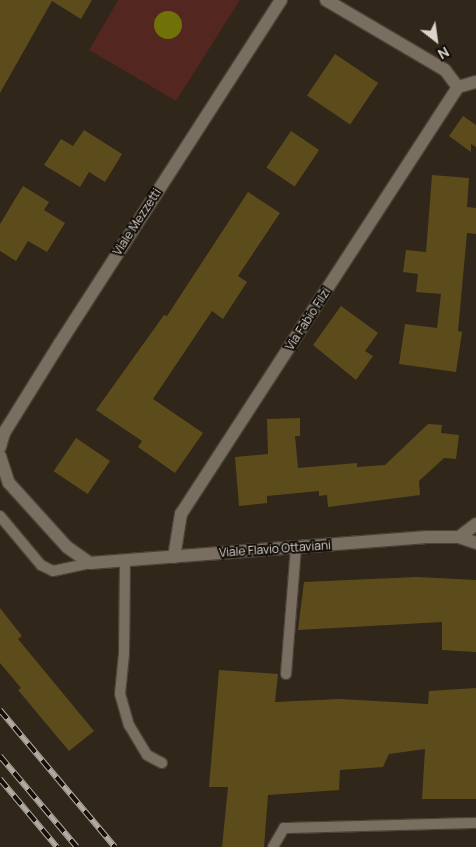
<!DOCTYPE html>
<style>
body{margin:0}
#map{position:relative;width:476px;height:847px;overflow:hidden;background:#30261a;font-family:Manrope,sans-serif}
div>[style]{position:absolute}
.green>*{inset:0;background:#53261f}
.water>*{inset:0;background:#707208}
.round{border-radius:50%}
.building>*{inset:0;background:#5c4c1c;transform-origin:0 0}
.roads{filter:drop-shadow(1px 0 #4b4239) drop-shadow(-1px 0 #4b4239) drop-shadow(0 1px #4b4239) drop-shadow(0 -1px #4b4239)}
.lane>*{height:10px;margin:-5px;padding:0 5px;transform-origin:5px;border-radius:5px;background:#7a6e60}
.street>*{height:12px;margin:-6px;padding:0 6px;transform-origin:6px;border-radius:6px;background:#7a6e60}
.secondary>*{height:12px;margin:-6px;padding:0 6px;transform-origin:6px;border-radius:6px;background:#7a6e60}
.rail>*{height:5.5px;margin-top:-2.75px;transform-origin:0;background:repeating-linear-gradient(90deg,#15100b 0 11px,#b3aba2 0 22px);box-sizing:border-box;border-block:1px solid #b3aba2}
span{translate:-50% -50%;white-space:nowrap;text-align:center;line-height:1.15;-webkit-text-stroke:4px #15100b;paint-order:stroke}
.street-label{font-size:12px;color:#dbd4cc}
.north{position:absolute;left:411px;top:15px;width:50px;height:50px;-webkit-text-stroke:4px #15100b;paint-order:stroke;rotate:150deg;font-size:14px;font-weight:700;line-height:20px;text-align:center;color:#dbd4cc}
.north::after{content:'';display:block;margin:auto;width:18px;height:22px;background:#dbd4cc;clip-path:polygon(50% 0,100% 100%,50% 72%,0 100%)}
</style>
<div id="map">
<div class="green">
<div style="clip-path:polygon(118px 0,240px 0,176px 101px,89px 50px)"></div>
</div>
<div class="water">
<div class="round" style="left:154px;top:11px;width:28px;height:28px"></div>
</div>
<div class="building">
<div style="clip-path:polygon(0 0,92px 0,81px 19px,52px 1px,0 93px)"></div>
<div style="left:335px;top:54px;width:52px;height:50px;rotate:34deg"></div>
<div style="clip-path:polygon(463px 116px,476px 125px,476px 147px,471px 144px,471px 152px,449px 136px)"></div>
<div style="clip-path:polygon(84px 130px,122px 154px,105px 182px,89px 172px,80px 187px,44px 165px,61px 139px,73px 146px)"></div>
<div style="left:291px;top:131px;width:34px;height:44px;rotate:34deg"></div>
<div style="clip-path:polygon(432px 175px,469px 178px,467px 207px,476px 208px,476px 234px,467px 233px,458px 331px,462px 332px,456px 372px,399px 364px,405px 324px,437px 328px,441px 294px,416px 292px,418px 274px,403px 272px,406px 250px,426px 252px)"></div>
<div style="clip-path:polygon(23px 186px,49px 202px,44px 210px,65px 223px,47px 252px,28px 241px,16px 261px,0 251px,0 224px)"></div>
<div style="clip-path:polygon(248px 192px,280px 213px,238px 276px,247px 282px,223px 319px,212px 311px,153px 399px,203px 433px,175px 473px,138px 447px,142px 441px,96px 410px,164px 315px,167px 316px)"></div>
<div style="clip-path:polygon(341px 306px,378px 333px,365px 351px,373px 356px,356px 380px,313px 345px)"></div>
<div style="clip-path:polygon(300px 418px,300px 436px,295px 436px,298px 468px,357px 463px,357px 467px,385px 465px,428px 424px,442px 425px,441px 433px,459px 435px,456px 459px,444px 458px,419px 481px,420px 495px,328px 507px,327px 495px,319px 496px,319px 491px,267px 496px,267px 503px,239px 506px,235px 457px,268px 454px,267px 419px)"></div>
<div style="left:76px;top:438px;width:41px;height:40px;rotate:34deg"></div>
<div style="clip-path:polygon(417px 577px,476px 580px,476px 652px,442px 650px,442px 622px,298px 630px,304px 582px)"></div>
<div style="clip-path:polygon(0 608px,22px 636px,18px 639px,94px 731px,69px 751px,18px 690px,21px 688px,0 663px)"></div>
<div style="clip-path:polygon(219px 670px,278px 674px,275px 702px,340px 699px,428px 704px,429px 691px,476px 688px,476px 799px,422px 799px,425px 749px,389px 754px,383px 767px,340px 770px,339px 790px,268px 795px,264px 847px,222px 847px,228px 787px,209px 787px)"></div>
</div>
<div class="roads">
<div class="lane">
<div style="left:0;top:516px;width:64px;rotate:50.1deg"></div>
<div style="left:41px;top:565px;width:13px;rotate:27deg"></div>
<div style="left:53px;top:571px;width:38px;rotate:-12deg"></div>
<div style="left:125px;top:561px;width:93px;rotate:90.6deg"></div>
<div style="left:124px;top:654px;width:40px;rotate:95.7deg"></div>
<div style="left:120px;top:694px;width:32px;rotate:74deg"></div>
<div style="left:129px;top:725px;width:35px;rotate:59deg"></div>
<div style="left:147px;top:755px;width:17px;rotate:28deg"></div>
<div style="left:286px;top:674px;width:127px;rotate:-85.5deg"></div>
<div style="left:273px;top:847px;width:22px;rotate:-60deg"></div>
<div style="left:284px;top:828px;width:192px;rotate:-1.5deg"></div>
</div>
<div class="street">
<div style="left:326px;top:0;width:138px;rotate:30.5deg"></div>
<div style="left:445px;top:70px;width:21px;rotate:53deg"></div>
<div style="left:458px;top:87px;width:19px;rotate:-16deg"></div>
<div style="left:174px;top:557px;width:44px;rotate:-80.8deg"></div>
<div style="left:181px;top:514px;width:509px;rotate:-57.03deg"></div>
</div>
<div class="secondary">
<div style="left:0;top:447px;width:15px;rotate:-74deg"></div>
<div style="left:4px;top:433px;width:106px;rotate:-58.1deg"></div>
<div style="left:60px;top:343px;width:408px;rotate:-57.2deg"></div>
<div style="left:0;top:456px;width:28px;rotate:72deg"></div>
<div style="left:9px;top:483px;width:86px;rotate:47.8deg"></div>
<div style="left:67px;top:547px;width:28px;rotate:35deg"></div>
<div style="left:90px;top:563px;width:338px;rotate:-4.4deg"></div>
<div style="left:427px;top:537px;width:32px"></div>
<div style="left:459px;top:537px;width:18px;rotate:19deg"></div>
<div style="left:459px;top:537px;width:21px;rotate:-37deg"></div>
</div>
</div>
<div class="rail">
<div style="left:0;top:710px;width:179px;rotate:50deg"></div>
<div style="left:0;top:756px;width:119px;rotate:49.8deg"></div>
<div style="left:0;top:779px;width:89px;rotate:50deg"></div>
</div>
<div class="street-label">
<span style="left:137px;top:222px;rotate:-57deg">Viale Mezzetti</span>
<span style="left:308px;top:319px;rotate:-57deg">Via Fabio Filzi</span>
<span style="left:275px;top:549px;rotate:-4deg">Viale Flavio Ottaviani</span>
</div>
<div class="north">N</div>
</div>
